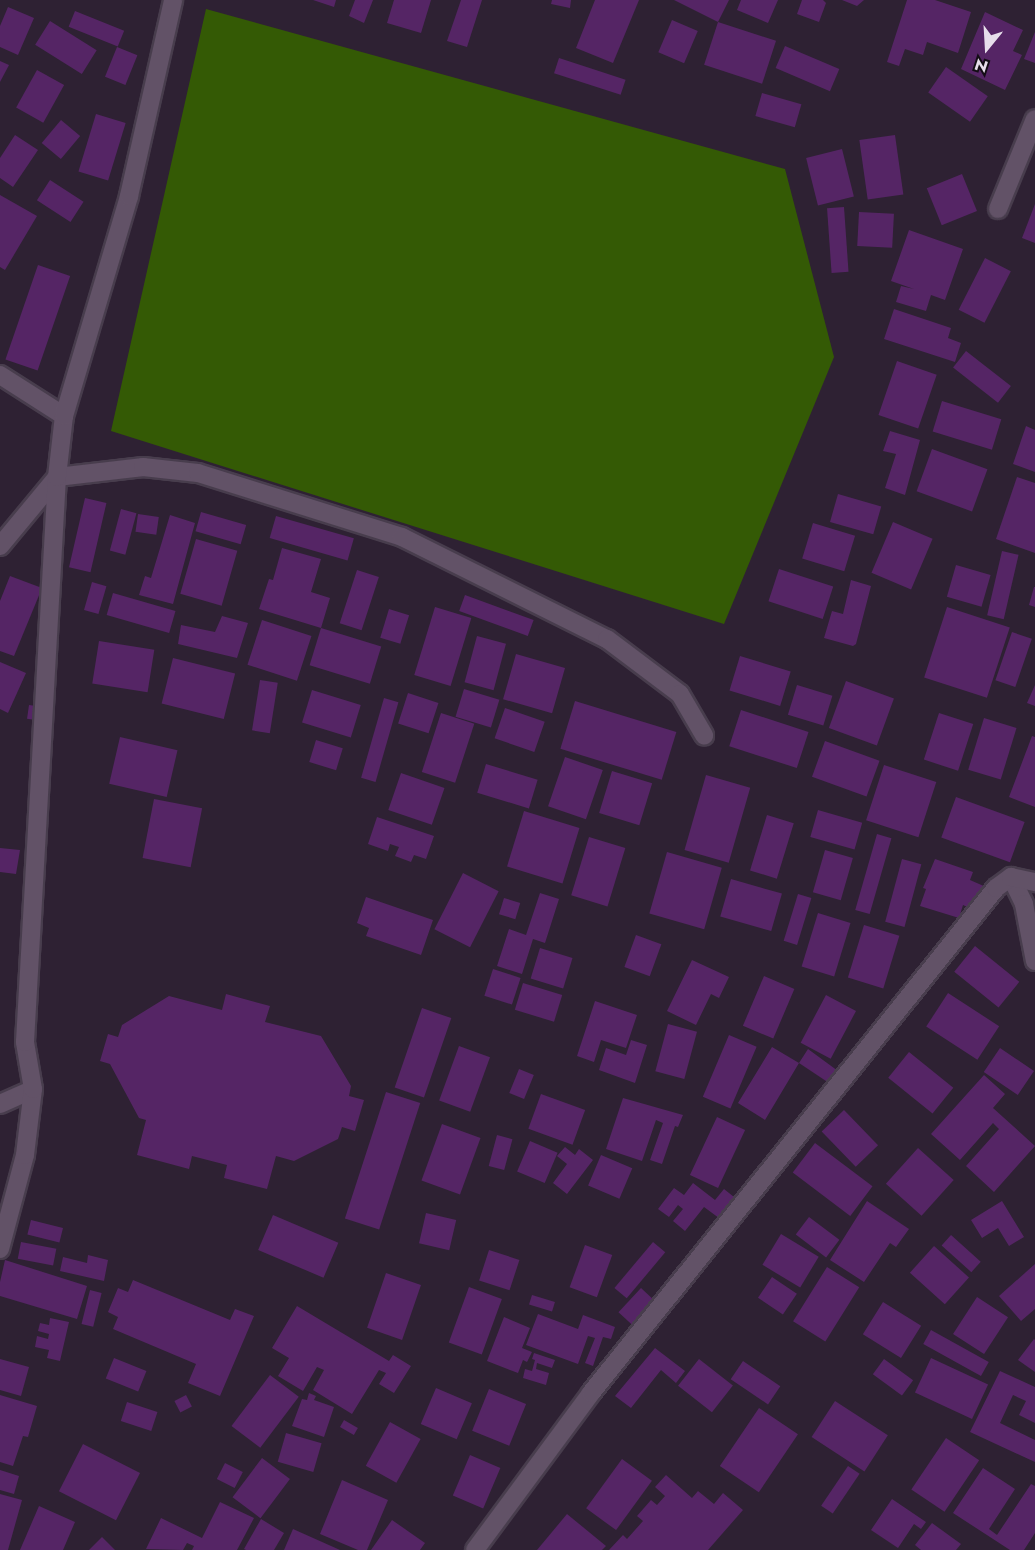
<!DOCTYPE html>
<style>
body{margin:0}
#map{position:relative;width:1035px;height:1550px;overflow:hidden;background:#2e2133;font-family:Jost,sans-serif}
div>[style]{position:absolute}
.green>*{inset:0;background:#345a05}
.building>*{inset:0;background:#552565;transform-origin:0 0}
.roads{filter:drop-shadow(2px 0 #483d4d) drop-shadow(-2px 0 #483d4d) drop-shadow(0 2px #483d4d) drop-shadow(0 -2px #483d4d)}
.minor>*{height:18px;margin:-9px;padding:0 9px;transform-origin:9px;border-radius:9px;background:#625267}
span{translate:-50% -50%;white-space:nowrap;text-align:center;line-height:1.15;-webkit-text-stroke:4.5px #130d15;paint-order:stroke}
.north{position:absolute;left:957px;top:18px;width:60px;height:60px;-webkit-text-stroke:4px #130d15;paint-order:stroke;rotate:198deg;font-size:16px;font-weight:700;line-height:24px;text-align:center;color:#e7deeb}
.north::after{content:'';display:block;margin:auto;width:21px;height:27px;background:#e7deeb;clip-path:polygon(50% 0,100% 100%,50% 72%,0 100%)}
</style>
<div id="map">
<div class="green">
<div style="clip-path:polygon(206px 9px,785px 169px,834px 357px,724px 624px,111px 431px)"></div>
</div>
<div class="building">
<div style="clip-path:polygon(313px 0,336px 0,334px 7px)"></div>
<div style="clip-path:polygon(355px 0,373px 0,364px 23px,349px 16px)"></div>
<div style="clip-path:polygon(394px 0,431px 0,421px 33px,387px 23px)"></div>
<div style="clip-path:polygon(461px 0,482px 0,467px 47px,447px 41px)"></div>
<div style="clip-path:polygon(552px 0,571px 0,570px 8px,551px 4px)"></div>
<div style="clip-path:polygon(595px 0,639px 0,613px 63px,576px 48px)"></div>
<div style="clip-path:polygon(674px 0,729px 0,718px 22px)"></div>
<div style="clip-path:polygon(741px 0,778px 0,768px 23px,737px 10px)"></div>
<div style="clip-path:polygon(802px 0,823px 0,826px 3px,819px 22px,797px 14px)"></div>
<div style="clip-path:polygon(842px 0,864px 0,857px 6px)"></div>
<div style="clip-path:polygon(907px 0,935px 0,971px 12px,958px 53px,927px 42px,923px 55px,905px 49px,899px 66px,887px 62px)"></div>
<div style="clip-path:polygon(8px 7px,34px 18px,18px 55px,0 47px,0 26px)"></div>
<div style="left:75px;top:11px;width:53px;height:17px;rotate:22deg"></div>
<div style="clip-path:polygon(985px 12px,1023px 30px,1013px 51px,1022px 55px,1005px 90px,961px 69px)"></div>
<div style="left:672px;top:20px;width:28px;height:35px;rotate:23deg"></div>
<div style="left:50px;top:21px;width:55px;height:28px;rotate:32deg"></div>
<div style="left:718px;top:22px;width:61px;height:45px;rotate:18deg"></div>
<div style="clip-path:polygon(1035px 32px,1035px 63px,1024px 59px)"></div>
<div style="left:785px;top:46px;width:59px;height:24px;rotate:23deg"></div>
<div style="left:117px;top:47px;width:22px;height:32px;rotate:22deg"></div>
<div style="left:559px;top:58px;width:70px;height:16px;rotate:18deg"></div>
<div style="clip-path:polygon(0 61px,9px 65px,0 82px)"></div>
<div style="left:946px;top:67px;width:51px;height:31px;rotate:35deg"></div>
<div style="left:37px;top:70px;width:31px;height:43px;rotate:29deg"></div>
<div style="left:762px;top:93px;width:41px;height:24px;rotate:16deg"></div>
<div style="left:96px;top:114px;width:31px;height:60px;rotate:17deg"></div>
<div style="left:61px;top:120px;width:25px;height:30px;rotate:40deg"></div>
<div style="clip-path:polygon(15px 135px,38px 150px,13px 187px,0 178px,0 158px)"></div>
<div style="left:895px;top:135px;width:60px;height:36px;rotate:82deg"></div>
<div style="left:842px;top:149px;width:49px;height:37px;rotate:76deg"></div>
<div style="left:962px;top:174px;width:40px;height:38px;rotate:68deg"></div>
<div style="left:50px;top:180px;width:40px;height:24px;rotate:33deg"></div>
<div style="clip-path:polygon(0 195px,37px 216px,5px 270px,0 267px)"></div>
<div style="clip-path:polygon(1035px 204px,1035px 243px,1022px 238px)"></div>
<div style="left:844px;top:207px;width:65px;height:17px;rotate:86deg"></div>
<div style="left:859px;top:212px;width:35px;height:34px;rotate:3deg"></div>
<div style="clip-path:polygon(909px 230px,963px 249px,945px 300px,931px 295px,926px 311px,896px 302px,901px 286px,914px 289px,891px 281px)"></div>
<div style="left:985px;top:258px;width:29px;height:58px;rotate:27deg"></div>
<div style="left:38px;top:265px;width:34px;height:100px;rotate:19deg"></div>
<div style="clip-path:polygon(894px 309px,951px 328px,948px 338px,961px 343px,955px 362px,884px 339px)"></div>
<div style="left:966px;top:351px;width:57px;height:21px;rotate:38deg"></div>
<div style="left:897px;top:361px;width:42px;height:57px;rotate:19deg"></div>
<div style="left:942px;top:401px;width:62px;height:32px;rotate:17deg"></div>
<div style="clip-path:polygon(1026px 426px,1035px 430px,1035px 472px,1013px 464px)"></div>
<div style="clip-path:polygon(890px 431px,920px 440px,905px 495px,885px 488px,896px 454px,883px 451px)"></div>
<div style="left:932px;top:449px;width:59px;height:45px;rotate:20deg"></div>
<div style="clip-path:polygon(1017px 477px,1035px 483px,1035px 553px,996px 539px)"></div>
<div style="left:838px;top:494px;width:45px;height:29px;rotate:16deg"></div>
<div style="left:85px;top:498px;width:22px;height:71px;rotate:13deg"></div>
<div style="left:121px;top:509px;width:16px;height:43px;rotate:15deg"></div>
<div style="left:201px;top:512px;width:47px;height:20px;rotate:16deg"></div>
<div style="left:138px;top:514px;width:21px;height:18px;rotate:8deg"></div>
<div style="clip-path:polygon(170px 515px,195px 523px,173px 604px,139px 595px,145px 576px,151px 578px)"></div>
<div style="left:276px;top:516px;width:81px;height:23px;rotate:16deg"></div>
<div style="left:893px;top:522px;width:43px;height:55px;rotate:23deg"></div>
<div style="left:813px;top:523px;width:44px;height:37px;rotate:17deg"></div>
<div style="left:196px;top:539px;width:43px;height:57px;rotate:16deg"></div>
<div style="clip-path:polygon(282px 548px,321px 559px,311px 592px,330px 598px,321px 628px,259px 609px,269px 579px,273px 580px)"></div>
<div style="left:1002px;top:551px;width:17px;height:66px;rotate:13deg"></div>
<div style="left:956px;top:565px;width:36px;height:33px;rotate:16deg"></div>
<div style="left:779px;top:569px;width:57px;height:34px;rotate:18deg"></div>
<div style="left:357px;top:570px;width:23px;height:56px;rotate:18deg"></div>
<div style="clip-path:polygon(10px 576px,42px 588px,14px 656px,0 651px,0 601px)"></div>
<div style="clip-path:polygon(851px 580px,871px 586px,856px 644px,853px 646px,824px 638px,832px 611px,843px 614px)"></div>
<div style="left:92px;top:582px;width:15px;height:29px;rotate:16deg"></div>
<div style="clip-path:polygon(1034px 587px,1035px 587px,1035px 607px,1029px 605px)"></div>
<div style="left:113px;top:593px;width:65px;height:23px;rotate:16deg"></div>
<div style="left:465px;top:595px;width:73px;height:17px;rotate:20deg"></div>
<div style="left:435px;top:607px;width:38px;height:71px;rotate:17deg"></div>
<div style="left:947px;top:607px;width:66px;height:74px;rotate:18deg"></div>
<div style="left:389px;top:609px;width:21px;height:30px;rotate:17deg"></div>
<div style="clip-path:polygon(222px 616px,248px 623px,237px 658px,178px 644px,181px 625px,215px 632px)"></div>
<div style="left:262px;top:620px;width:52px;height:47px;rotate:18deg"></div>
<div style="left:321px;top:628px;width:63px;height:39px;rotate:17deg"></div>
<div style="left:1012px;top:632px;width:21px;height:51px;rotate:19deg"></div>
<div style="left:477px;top:636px;width:30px;height:48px;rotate:15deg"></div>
<div style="left:99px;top:641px;width:56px;height:43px;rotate:9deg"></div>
<div style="left:516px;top:654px;width:51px;height:47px;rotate:16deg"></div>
<div style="left:740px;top:656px;width:53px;height:36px;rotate:17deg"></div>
<div style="left:173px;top:658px;width:64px;height:47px;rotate:14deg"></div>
<div style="clip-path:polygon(0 662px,26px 673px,8px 713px,0 709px)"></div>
<div style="left:260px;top:680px;width:18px;height:51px;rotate:9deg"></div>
<div style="left:846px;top:681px;width:51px;height:50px;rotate:20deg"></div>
<div style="left:797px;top:685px;width:37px;height:31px;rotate:17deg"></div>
<div style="clip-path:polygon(1035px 685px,1035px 706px,1027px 703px)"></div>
<div style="left:464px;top:689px;width:37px;height:29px;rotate:17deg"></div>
<div style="left:312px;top:690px;width:51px;height:34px;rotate:17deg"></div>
<div style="left:408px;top:693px;width:32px;height:32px;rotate:18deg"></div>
<div style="left:384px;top:698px;width:15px;height:83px;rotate:16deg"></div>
<div style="left:575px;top:701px;width:106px;height:50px;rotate:17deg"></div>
<div style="left:29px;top:705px;width:14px;height:14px;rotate:8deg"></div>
<div style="left:505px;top:708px;width:42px;height:32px;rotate:19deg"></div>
<div style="left:741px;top:710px;width:71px;height:38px;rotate:18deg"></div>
<div style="left:441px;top:713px;width:35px;height:62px;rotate:18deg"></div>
<div style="left:939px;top:713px;width:36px;height:49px;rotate:18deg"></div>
<div style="left:984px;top:718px;width:34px;height:54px;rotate:17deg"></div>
<div style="clip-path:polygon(1032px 736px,1035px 737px,1035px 807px,1009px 797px)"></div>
<div style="left:120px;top:737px;width:59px;height:48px;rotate:13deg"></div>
<div style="left:316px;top:740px;width:28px;height:23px;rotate:17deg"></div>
<div style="left:825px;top:741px;width:58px;height:38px;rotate:20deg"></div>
<div style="left:565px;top:757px;width:40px;height:52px;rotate:19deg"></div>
<div style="left:486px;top:764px;width:54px;height:30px;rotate:17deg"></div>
<div style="left:884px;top:765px;width:55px;height:58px;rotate:18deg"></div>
<div style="left:612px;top:771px;width:42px;height:44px;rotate:17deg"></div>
<div style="left:401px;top:773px;width:46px;height:39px;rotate:19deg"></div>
<div style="left:706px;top:775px;width:46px;height:78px;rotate:16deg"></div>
<div style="left:956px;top:797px;width:73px;height:43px;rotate:20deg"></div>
<div style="left:154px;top:799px;width:49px;height:60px;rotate:11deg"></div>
<div style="left:818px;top:810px;width:46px;height:28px;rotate:16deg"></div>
<div style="left:524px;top:811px;width:58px;height:58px;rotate:17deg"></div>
<div style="left:767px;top:815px;width:28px;height:58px;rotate:17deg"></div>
<div style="clip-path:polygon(377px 817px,434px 836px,426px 859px,414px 855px,411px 862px,395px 856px,399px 847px,390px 844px,388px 851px,368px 844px)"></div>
<div style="left:877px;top:834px;width:15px;height:79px;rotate:16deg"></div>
<div style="left:589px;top:837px;width:38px;height:61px;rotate:17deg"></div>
<div style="clip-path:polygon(0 848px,20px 850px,16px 874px,0 872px)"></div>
<div style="left:825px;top:850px;width:29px;height:44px;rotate:16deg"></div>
<div style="left:667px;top:852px;width:57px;height:64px;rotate:16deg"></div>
<div style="left:902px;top:859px;width:20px;height:65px;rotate:15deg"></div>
<div style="clip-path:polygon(935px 859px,973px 872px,970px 880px,986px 887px,976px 911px,963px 905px,959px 918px,920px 906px,926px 889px,923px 888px)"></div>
<div style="left:463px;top:873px;width:40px;height:63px;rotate:27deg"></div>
<div style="left:731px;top:879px;width:53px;height:39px;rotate:16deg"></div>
<div style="clip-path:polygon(540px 893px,559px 899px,545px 943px,533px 939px,522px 974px,497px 966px,509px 929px,526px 935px)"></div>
<div style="left:798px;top:894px;width:14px;height:49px;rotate:17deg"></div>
<div style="clip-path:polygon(366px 897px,433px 920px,421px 955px,366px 936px,369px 928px,357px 923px)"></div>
<div style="left:504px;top:898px;width:17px;height:17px;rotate:17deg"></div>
<div style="left:818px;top:913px;width:34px;height:56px;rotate:17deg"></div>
<div style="left:864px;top:925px;width:37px;height:55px;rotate:17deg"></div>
<div style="left:636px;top:935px;width:27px;height:34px;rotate:20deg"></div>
<div style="left:975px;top:946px;width:57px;height:33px;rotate:39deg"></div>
<div style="left:540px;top:948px;width:34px;height:32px;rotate:17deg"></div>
<div style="clip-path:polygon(692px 960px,729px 977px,719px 998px,711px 994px,696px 1025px,667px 1011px)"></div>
<div style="left:493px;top:969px;width:29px;height:28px;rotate:18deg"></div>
<div style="left:764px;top:976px;width:33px;height:54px;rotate:23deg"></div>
<div style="left:523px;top:983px;width:41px;height:28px;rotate:17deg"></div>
<div style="left:948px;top:993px;width:61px;height:40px;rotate:33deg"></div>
<div style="clip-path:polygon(226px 994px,270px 1006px,265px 1022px,321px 1036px,351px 1086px,349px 1096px,364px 1100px,355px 1131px,342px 1127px,338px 1139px,294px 1161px,276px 1156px,267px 1189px,224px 1178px,227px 1165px,192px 1156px,189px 1169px,137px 1155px,146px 1120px,139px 1118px,110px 1064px,100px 1061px,108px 1034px,118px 1037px,122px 1025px,169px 996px,222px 1010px)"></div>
<div style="left:826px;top:995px;width:34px;height:54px;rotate:28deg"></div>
<div style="clip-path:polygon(595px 1001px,637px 1015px,626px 1048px,601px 1040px,594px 1062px,577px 1056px)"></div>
<div style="left:422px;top:1008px;width:31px;height:84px;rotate:19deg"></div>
<div style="left:668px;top:1024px;width:30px;height:49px;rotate:15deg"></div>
<div style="left:729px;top:1035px;width:30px;height:67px;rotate:23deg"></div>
<div style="clip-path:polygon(631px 1040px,647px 1045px,635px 1083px,599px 1070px,606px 1048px,626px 1055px)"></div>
<div style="left:459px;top:1046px;width:33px;height:58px;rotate:20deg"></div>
<div style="clip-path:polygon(772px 1047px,799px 1063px,808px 1049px,838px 1071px,829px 1083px,799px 1063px,765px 1120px,738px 1103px)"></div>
<div style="left:1000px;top:1048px;width:41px;height:29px;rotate:34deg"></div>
<div style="left:909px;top:1052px;width:57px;height:33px;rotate:39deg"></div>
<div style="left:519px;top:1069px;width:16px;height:26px;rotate:22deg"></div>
<div style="clip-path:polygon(984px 1075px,1005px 1094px,993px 1108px,1035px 1146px,994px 1192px,966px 1166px,999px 1129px,993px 1123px,960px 1160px,931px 1134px)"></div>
<div style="left:386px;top:1092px;width:36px;height:133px;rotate:18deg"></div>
<div style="left:541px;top:1094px;width:47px;height:37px;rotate:20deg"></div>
<div style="clip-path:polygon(623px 1098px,683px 1115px,678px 1127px,675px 1126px,662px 1164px,650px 1160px,663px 1123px,656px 1120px,642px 1161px,606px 1149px)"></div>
<div style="left:844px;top:1110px;width:49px;height:31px;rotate:46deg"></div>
<div style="left:717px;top:1117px;width:31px;height:64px;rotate:25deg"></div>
<div style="left:442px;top:1124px;width:41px;height:60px;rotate:20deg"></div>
<div style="left:497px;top:1135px;width:16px;height:32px;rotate:15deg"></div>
<div style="left:530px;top:1141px;width:30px;height:33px;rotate:23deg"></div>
<div style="left:815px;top:1143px;width:72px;height:37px;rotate:37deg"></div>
<div style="clip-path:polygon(565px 1147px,575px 1155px,579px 1149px,593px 1160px,567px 1194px,553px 1183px,567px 1164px,557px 1156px)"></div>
<div style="left:918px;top:1148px;width:48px;height:48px;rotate:42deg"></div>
<div style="left:601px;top:1155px;width:34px;height:33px;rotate:23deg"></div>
<div style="clip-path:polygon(693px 1183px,715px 1200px,724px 1189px,739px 1201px,723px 1221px,704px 1207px,685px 1231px,673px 1221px,683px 1209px,678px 1205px,669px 1217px,658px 1209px,674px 1188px,684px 1195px)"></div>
<div style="clip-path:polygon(867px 1201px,909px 1229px,896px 1247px,890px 1243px,864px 1282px,830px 1260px)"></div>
<div style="clip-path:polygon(1002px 1201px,1024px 1237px,1009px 1246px,998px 1228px,982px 1238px,971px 1220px)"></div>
<div style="left:426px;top:1213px;width:31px;height:31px;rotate:13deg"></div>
<div style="left:273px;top:1215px;width:71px;height:38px;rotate:23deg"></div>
<div style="left:809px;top:1217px;width:38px;height:22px;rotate:37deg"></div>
<div style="left:31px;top:1220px;width:33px;height:15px;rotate:14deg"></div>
<div style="left:781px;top:1234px;width:44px;height:36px;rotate:31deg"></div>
<div style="left:951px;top:1235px;width:40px;height:14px;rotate:42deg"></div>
<div style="left:21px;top:1242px;width:36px;height:17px;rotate:11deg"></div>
<div style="left:653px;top:1242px;width:16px;height:60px;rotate:40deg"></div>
<div style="left:585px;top:1245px;width:29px;height:45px;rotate:20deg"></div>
<div style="left:934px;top:1246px;width:47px;height:36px;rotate:42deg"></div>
<div style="left:489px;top:1250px;width:32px;height:32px;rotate:18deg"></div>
<div style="clip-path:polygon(88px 1255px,108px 1260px,104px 1281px,60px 1271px,63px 1257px,87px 1263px)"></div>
<div style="clip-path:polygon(5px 1260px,87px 1286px,77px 1319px,0 1296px,0 1282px)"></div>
<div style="clip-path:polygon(1035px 1264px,1035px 1309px,1021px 1321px,999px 1296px)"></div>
<div style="left:827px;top:1267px;width:38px;height:64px;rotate:32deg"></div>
<div style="left:386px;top:1273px;width:37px;height:58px;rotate:19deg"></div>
<div style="left:772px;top:1277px;width:30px;height:25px;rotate:34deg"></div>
<div style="clip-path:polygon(133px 1280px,230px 1320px,235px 1309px,254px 1316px,220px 1396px,188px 1383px,196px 1364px,113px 1329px,118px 1317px,108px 1312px,118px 1288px,128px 1292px)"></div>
<div style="left:469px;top:1287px;width:35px;height:59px;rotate:20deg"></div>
<div style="left:641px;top:1288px;width:19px;height:33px;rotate:43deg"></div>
<div style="left:90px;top:1290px;width:12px;height:35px;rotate:14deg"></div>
<div style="left:532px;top:1295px;width:24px;height:10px;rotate:17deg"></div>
<div style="left:977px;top:1297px;width:37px;height:44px;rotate:33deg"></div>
<div style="left:883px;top:1302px;width:45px;height:38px;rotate:32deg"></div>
<div style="clip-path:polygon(297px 1306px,389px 1361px,393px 1355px,411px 1366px,394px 1393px,379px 1384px,386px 1373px,379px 1370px,352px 1414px,313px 1390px,324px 1370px,317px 1367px,303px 1391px,278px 1376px,289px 1358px,272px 1348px)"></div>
<div style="clip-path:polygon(538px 1314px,578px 1329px,583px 1315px,615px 1327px,611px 1339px,603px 1337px,593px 1366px,585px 1363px,595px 1338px,588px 1336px,578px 1364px,526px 1345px)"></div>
<div style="clip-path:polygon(504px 1317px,530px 1328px,522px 1348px,532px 1352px,527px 1362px,523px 1360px,518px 1373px,487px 1361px)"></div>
<div style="clip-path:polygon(50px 1318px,69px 1322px,60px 1361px,47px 1358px,49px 1350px,35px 1347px,37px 1336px,48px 1339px,49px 1334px,38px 1331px,40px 1323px,49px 1325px)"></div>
<div style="left:931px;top:1330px;width:66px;height:16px;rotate:29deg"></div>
<div style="clip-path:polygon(1034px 1339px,1035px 1340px,1035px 1372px,1018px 1360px)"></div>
<div style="clip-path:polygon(655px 1348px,685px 1371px,676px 1383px,661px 1370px,631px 1408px,615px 1396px)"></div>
<div style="clip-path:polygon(534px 1353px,555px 1360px,552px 1368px,537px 1363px,536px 1369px,549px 1373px,546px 1385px,523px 1378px,525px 1369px,532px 1371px,535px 1360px,532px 1359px)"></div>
<div style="left:114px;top:1358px;width:35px;height:22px;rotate:22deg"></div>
<div style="left:931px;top:1358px;width:63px;height:38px;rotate:25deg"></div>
<div style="clip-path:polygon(0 1359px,29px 1367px,21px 1396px,0 1390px)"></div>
<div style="left:699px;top:1359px;width:43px;height:34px;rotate:38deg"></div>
<div style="left:884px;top:1359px;width:36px;height:19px;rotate:36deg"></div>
<div style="left:743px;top:1361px;width:45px;height:22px;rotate:34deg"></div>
<div style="clip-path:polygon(1000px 1371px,1035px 1387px,1035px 1423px,1019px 1415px,1026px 1401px,1013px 1395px,1000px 1423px,1035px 1440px,1035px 1462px,970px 1432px)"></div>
<div style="left:270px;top:1375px;width:36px;height:64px;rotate:37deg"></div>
<div style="left:436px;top:1388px;width:39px;height:39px;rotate:23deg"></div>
<div style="left:489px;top:1389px;width:40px;height:45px;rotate:22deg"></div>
<div style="clip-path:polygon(309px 1393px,316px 1396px,314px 1400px,334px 1407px,324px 1437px,292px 1426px,302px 1399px,307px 1400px)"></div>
<div style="clip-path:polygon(0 1395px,37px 1406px,28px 1437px,23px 1436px,13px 1466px,0 1462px)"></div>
<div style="left:186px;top:1395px;width:13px;height:13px;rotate:63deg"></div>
<div style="left:835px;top:1401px;width:63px;height:43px;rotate:33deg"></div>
<div style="left:127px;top:1402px;width:32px;height:20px;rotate:18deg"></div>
<div style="left:759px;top:1408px;width:47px;height:70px;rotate:34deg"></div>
<div style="left:344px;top:1420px;width:16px;height:8px;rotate:30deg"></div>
<div style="left:390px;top:1422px;width:35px;height:50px;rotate:29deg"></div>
<div style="left:286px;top:1433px;width:37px;height:30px;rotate:16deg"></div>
<div style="left:946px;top:1438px;width:40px;height:62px;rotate:34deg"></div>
<div style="left:83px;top:1444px;width:64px;height:53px;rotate:27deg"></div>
<div style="left:470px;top:1455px;width:33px;height:44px;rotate:23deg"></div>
<div style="left:262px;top:1458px;width:35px;height:49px;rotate:37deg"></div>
<div style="left:622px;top:1459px;width:37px;height:61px;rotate:36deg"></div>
<div style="left:225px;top:1463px;width:20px;height:18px;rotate:27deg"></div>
<div style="left:848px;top:1466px;width:14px;height:48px;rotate:34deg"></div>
<div style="clip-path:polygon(983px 1468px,1015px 1489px,989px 1529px,997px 1535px,1031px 1484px,1035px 1486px,1035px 1533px,1024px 1550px,1010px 1550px,953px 1513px)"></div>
<div style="clip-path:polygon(0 1470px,19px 1476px,14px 1494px,0 1490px)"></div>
<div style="clip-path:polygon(666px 1475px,692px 1498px,698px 1491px,714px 1504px,723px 1493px,743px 1510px,708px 1550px,609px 1550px,623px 1535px,627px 1539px,643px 1521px,637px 1516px,651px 1500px,657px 1505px,665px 1496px,655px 1487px)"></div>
<div style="clip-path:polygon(342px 1480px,388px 1500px,367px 1550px,358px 1550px,320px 1534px)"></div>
<div style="clip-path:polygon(0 1494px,22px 1500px,8px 1550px,0 1550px)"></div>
<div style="clip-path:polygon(892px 1499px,926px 1522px,921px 1529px,914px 1524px,898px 1548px,871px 1530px)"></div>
<div style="clip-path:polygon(220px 1502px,254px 1518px,237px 1550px,192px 1550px,194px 1546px,187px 1543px,183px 1550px,146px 1549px,161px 1518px,202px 1538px)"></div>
<div style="clip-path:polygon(39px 1506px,75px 1522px,63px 1550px,20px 1550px)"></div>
<div style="clip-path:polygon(567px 1514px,606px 1546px,602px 1550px,537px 1550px)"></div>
<div style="clip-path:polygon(261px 1519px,284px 1533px,274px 1550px,246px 1550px,244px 1549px)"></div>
<div style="clip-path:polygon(392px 1520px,425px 1543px,420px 1550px,371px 1550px)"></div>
<div style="clip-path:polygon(932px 1523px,961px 1544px,956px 1550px,921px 1550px,915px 1545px)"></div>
<div style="clip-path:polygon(293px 1529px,340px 1550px,284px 1550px)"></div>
<div style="clip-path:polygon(102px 1537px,115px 1550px,89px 1550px)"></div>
</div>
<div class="roads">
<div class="minor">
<div style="left:998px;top:209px;width:97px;rotate:-67.7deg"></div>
<div style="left:0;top:375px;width:76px;rotate:32.6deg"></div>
<div style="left:0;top:546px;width:89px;rotate:-50.4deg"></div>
<div style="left:57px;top:477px;width:87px;rotate:-6.6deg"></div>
<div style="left:143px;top:467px;width:55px;rotate:6.2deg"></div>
<div style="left:198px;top:473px;width:214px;rotate:17.4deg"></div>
<div style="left:402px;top:537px;width:229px;rotate:26.5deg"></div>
<div style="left:607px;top:639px;width:91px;rotate:37deg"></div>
<div style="left:680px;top:694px;width:48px;rotate:59.7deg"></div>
<div style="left:1011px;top:877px;width:30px;rotate:64deg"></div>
<div style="left:1024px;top:904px;width:58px;rotate:79.1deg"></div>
<div style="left:0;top:1104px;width:36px;rotate:-24deg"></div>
<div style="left:0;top:1249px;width:97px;rotate:-75.1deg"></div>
<div style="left:25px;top:1155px;width:66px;rotate:-83.1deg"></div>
<div style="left:33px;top:1089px;width:48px;rotate:-99.7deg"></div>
<div style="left:25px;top:1042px;width:566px;rotate:-86.76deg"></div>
<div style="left:57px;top:477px;width:61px;rotate:-83.5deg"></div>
<div style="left:64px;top:416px;width:229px;rotate:-73.5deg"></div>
<div style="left:129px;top:196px;width:201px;rotate:-77.3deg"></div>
<div style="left:475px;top:1550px;width:195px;rotate:-53.5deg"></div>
<div style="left:591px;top:1393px;width:647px;rotate:-51.27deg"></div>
<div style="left:996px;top:888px;width:19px;rotate:-36deg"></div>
<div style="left:1011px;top:877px;width:25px;rotate:12deg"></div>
</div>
</div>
<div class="north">N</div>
</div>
